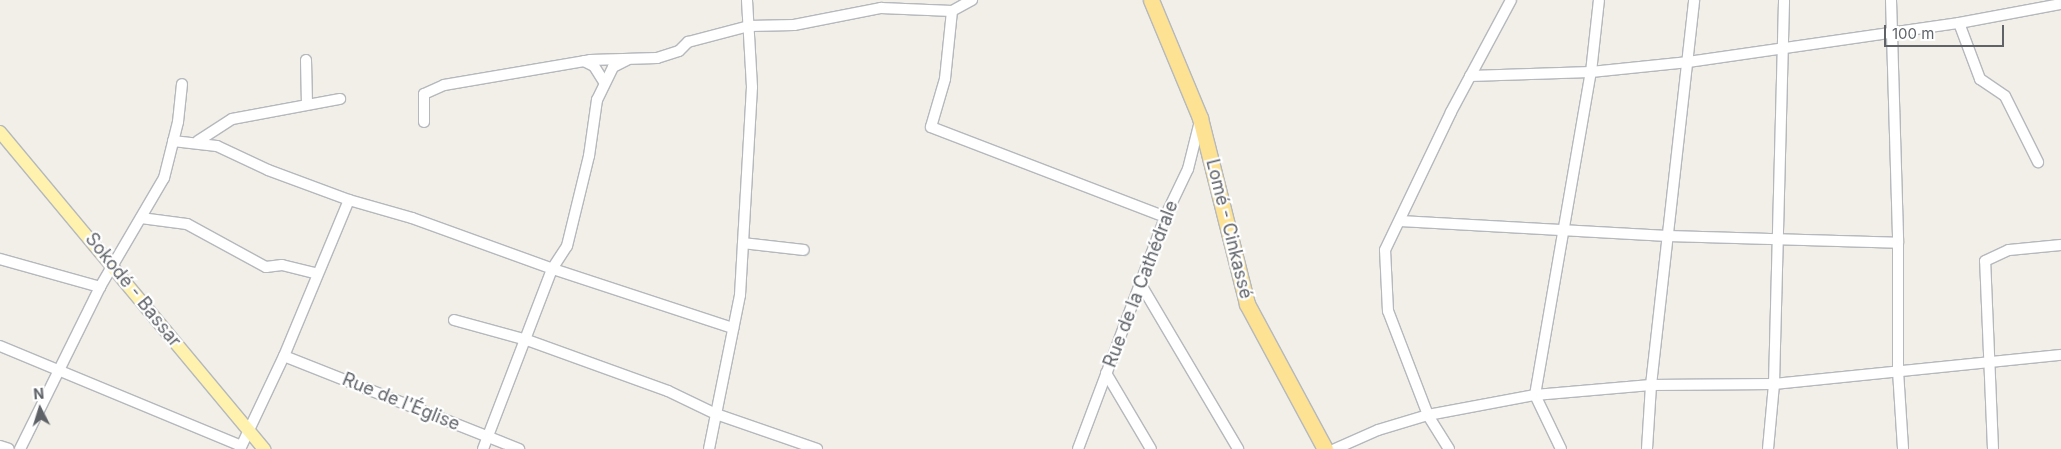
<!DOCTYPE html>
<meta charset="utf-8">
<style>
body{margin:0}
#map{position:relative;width:2061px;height:449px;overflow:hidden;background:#f1efe8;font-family:Inter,sans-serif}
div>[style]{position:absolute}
.roads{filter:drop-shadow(1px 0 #b5b8bc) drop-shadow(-1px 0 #b5b8bc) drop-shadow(0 1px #b5b8bc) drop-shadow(0 -1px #b5b8bc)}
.minor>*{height:10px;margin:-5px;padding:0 5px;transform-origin:5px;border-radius:5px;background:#fff}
.major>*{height:12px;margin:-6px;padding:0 6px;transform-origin:6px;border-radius:6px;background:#fff2af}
.highway>*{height:15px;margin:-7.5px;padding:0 7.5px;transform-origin:7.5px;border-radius:7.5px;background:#fde293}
span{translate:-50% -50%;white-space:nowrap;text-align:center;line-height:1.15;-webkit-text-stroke:4.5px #fff;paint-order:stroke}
.street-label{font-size:18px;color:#5f6368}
.north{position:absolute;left:15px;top:384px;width:50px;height:50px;-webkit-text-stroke:4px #fff;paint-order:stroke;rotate:355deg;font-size:14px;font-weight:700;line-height:20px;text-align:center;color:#5f6368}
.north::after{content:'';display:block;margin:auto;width:18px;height:22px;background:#5f6368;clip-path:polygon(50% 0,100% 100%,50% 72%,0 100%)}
.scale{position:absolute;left:1884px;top:25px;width:120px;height:22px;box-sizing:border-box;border:2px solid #5f6368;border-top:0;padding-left:6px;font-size:15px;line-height:18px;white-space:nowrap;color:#5f6368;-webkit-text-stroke:4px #fff;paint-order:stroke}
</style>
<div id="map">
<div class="roads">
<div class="minor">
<div style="left:1891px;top:0;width:243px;rotate:88.3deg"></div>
<div style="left:1898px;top:243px;width:128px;rotate:90deg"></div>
<div style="left:1898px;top:371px;width:78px;rotate:86.3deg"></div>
<div style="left:952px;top:11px;width:68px;rotate:95.9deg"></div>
<div style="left:945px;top:79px;width:50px;rotate:106.3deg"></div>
<div style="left:931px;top:127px;width:251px;rotate:21deg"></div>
<div style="left:1959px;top:23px;width:60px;rotate:69.4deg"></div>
<div style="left:1980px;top:79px;width:30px;rotate:34deg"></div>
<div style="left:2005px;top:96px;width:74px;rotate:63.4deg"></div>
<div style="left:306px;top:60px;width:44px;rotate:88.7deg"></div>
<div style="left:584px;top:61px;width:11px;rotate:27deg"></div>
<div style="left:594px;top:66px;width:19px;rotate:58deg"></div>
<div style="left:1470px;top:76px;width:121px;rotate:-1.9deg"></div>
<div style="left:1591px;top:72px;width:98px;rotate:-5.9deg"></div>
<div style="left:1688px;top:62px;width:274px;rotate:-8.2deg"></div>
<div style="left:1959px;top:23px;width:104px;rotate:-10.6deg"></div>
<div style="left:424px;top:122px;width:28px;rotate:-90deg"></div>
<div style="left:424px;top:94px;width:22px;rotate:-24deg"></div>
<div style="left:444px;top:85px;width:148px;rotate:-9.7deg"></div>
<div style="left:590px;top:60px;width:67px;rotate:-1.7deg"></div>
<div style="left:657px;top:58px;width:23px;rotate:-18deg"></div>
<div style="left:679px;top:51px;width:13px;rotate:-45deg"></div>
<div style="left:688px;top:42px;width:63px;rotate:-14.7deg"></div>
<div style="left:749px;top:26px;width:45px;rotate:-1.3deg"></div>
<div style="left:794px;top:25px;width:89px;rotate:-11.1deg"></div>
<div style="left:881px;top:8px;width:71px;rotate:2.4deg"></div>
<div style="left:952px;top:11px;width:23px;rotate:-29deg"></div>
<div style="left:173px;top:141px;width:44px;rotate:6.5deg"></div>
<div style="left:217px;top:146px;width:56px;rotate:25.2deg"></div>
<div style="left:268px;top:170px;width:86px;rotate:20.3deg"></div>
<div style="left:349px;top:200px;width:66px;rotate:15.9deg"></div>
<div style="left:412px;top:218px;width:147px;rotate:19.9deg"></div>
<div style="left:550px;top:268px;width:193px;rotate:18.2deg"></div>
<div style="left:198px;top:141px;width:40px;rotate:-32.9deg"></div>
<div style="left:232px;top:119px;width:110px;rotate:-10.5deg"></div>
<div style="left:141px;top:218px;width:46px;rotate:7.4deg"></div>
<div style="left:187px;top:224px;width:90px;rotate:28.6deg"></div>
<div style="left:266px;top:267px;width:16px;rotate:-7deg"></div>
<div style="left:282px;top:265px;width:36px;rotate:14deg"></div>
<div style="left:1400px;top:221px;width:268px;rotate:3.2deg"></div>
<div style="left:1668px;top:236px;width:230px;rotate:1.7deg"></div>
<div style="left:743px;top:243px;width:61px;rotate:6.5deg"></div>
<div style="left:0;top:259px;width:104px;rotate:15.6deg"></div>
<div style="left:1140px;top:283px;width:193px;rotate:59.4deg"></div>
<div style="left:454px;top:320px;width:76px;rotate:15.3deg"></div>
<div style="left:527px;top:340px;width:150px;rotate:19.9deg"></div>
<div style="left:668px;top:391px;width:53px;rotate:25.6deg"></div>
<div style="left:716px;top:414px;width:107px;rotate:19.1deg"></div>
<div style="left:0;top:346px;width:261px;rotate:22.5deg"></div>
<div style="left:284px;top:356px;width:253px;rotate:21.6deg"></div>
<div style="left:1106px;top:373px;width:88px;rotate:59.4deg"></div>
<div style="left:0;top:446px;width:9px;rotate:18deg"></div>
<div style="left:20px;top:449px;width:181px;rotate:-63.7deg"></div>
<div style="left:100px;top:287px;width:126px;rotate:-59.6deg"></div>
<div style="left:164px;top:178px;width:58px;rotate:-76deg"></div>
<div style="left:178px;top:122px;width:38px;rotate:-84deg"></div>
<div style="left:240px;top:449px;width:103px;rotate:-64.7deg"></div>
<div style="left:284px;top:356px;width:169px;rotate:-67.4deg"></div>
<div style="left:483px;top:449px;width:193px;rotate:-69deg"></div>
<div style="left:552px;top:269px;width:27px;rotate:-57deg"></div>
<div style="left:567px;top:246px;width:93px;rotate:-76.3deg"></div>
<div style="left:589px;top:156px;width:57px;rotate:-81.9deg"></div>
<div style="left:597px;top:100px;width:37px;rotate:-64deg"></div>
<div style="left:613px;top:67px;width:16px;rotate:-27deg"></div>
<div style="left:709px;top:449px;width:157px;rotate:-78.6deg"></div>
<div style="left:740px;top:295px;width:208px;rotate:-86.7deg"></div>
<div style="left:752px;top:87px;width:87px;rotate:-93.3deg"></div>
<div style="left:1078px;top:449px;width:248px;rotate:-69.4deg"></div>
<div style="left:1165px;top:217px;width:53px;rotate:-64.4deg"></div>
<div style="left:1188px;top:169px;width:45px;rotate:-76deg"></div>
<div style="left:1335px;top:449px;width:47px;rotate:-23.8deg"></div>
<div style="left:1378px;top:430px;width:52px;rotate:-16.7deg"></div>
<div style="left:1428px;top:415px;width:109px;rotate:-10.6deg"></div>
<div style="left:1535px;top:395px;width:116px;rotate:-4.9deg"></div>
<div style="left:1651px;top:385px;width:123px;rotate:-0.5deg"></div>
<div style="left:1774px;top:384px;width:288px;rotate:-5.8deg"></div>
<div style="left:1449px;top:449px;width:40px;rotate:-122deg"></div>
<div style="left:1428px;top:415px;width:111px;rotate:-111deg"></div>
<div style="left:1388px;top:311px;width:61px;rotate:-92.8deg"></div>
<div style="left:1385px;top:250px;width:153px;rotate:-64.4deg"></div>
<div style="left:1451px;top:112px;width:127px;rotate:-61.8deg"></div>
<div style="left:1561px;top:449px;width:60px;rotate:-115.7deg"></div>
<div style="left:1535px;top:395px;width:328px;rotate:-80.2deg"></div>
<div style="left:1591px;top:72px;width:72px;rotate:-83.7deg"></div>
<div style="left:1647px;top:449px;width:64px;rotate:-86.4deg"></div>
<div style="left:1651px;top:385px;width:387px;rotate:-83.6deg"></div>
<div style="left:1768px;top:449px;width:65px;rotate:-84.7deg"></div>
<div style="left:1774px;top:384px;width:384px;rotate:-88.5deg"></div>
<div style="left:1993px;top:449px;width:188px;rotate:-92.4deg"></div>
<div style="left:1985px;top:261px;width:26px;rotate:-25deg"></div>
<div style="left:2009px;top:250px;width:52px;rotate:-5.5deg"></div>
</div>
<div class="major">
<div style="left:0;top:132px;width:413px;rotate:50.2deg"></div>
</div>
<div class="highway">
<div style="left:1151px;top:0;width:128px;rotate:67.4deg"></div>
<div style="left:1200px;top:118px;width:192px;rotate:75.8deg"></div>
<div style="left:1247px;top:304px;width:165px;rotate:61.7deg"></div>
</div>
</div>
<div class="street-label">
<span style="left:1229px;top:229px;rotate:76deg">Lomé - Cinkassé</span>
<span style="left:1141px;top:284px;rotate:-69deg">Rue de la Cathédrale</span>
<span style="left:133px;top:290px;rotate:51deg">Sokodé - Bassar</span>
<span style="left:401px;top:402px;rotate:22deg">Rue de l'Église</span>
</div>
<div class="north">N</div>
<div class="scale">100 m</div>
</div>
